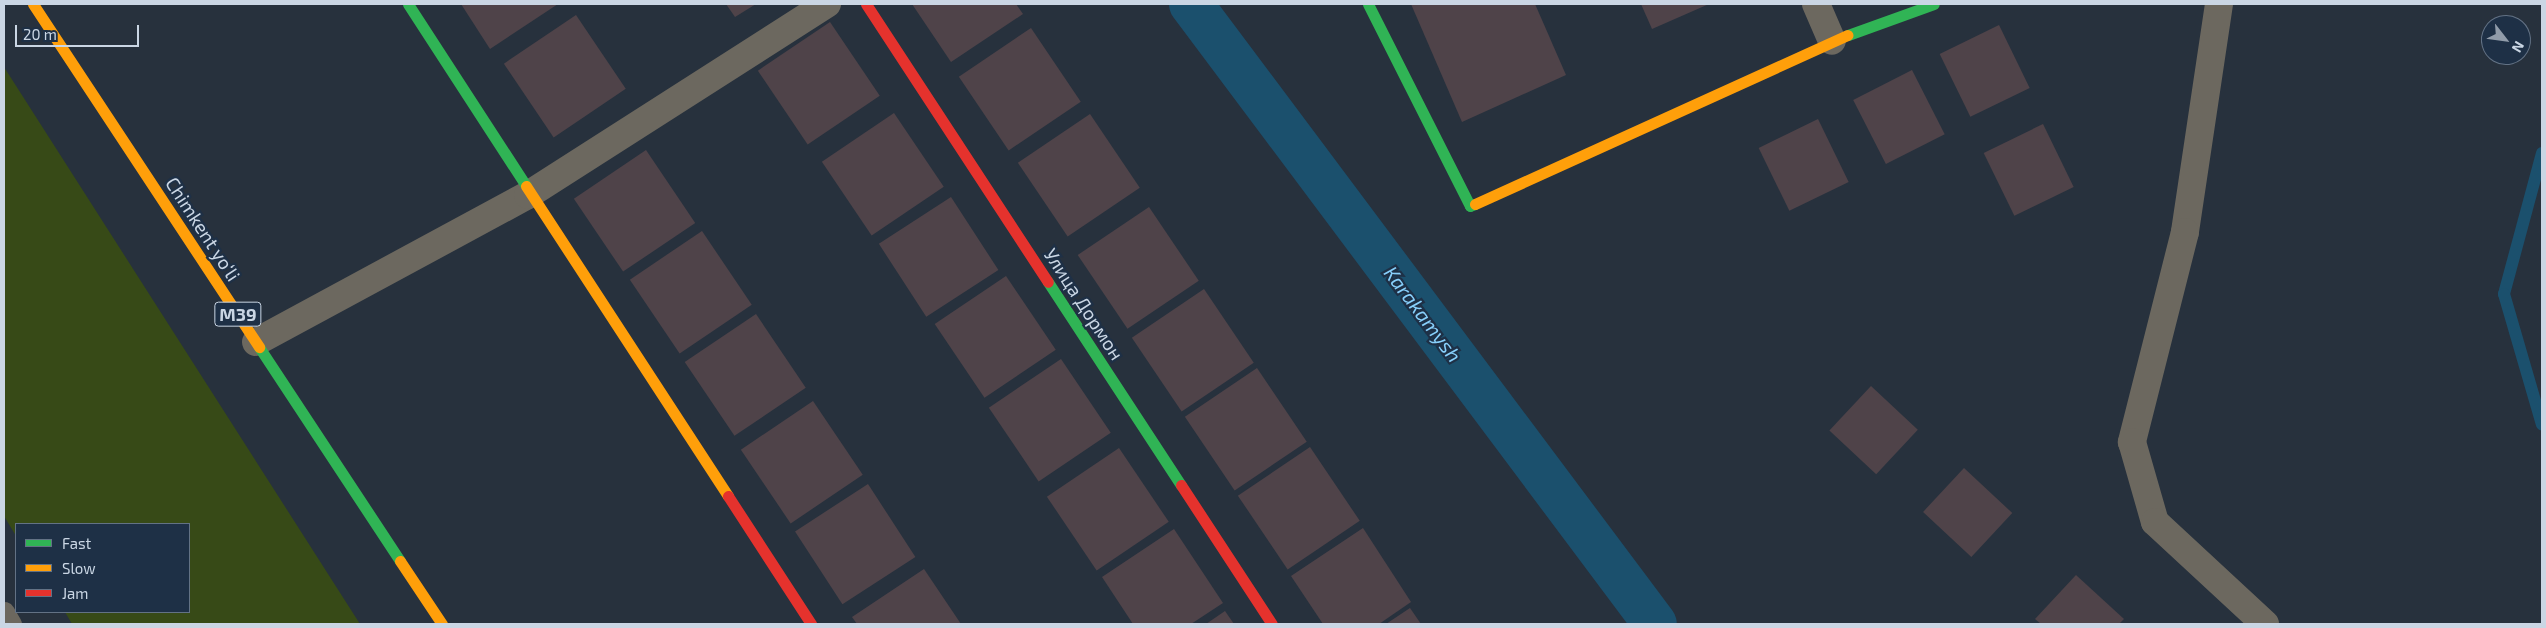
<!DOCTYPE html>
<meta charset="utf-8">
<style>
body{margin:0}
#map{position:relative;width:2546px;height:628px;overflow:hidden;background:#27313d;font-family:"Exo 2",sans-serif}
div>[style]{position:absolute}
.green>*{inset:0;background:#374a17}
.stream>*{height:12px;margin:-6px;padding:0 6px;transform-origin:6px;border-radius:6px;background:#1b506d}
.canal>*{height:44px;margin:-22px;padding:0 22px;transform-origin:22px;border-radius:22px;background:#1b506d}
.building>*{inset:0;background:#4f4349;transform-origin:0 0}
.lane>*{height:21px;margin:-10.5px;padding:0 10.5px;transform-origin:10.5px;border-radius:10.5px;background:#6c685f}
.street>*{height:28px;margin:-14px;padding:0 14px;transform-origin:14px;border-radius:14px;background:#6c685f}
.fast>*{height:11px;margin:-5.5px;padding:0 5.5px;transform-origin:5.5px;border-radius:5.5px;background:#30b455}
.slow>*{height:11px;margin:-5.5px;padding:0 5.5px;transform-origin:5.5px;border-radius:5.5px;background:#ff9f0a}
.jam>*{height:11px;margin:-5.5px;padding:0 5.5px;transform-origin:5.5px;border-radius:5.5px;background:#e5322d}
span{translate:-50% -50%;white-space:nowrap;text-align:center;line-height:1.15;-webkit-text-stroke:4.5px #1e3046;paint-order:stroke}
.shield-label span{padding:1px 4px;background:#1e3046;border:1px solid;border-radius:4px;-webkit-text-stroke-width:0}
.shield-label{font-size:18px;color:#cad6e4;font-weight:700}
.street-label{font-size:19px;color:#cad6e4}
.water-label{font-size:20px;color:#87cffb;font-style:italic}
.frame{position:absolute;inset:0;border:5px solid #cad6e4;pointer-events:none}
.legend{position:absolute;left:15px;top:523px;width:175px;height:90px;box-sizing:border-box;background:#1e3046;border:1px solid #637285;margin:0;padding:6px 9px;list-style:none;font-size:15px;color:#cad6e4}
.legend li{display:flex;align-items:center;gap:10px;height:25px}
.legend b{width:25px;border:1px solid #637285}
.north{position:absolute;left:2481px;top:15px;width:50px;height:50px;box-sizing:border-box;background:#1e3046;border:1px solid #637285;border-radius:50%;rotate:120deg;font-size:14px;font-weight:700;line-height:20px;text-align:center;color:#cad6e4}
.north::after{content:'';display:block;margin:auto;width:18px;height:22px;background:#919caa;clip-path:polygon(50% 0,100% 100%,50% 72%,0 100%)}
.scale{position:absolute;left:15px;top:25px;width:124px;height:22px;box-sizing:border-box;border:2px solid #cad6e4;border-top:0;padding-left:6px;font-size:15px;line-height:18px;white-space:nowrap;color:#cad6e4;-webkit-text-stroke:4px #1e3046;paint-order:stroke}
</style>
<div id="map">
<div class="green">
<div style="clip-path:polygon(4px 67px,360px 624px,72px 624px,65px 612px,189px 612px,189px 524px,16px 524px,16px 536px,4px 516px)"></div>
</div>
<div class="stream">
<div style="left:2542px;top:153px;width:146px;rotate:105.1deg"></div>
<div style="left:2504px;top:294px;width:136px;rotate:73.8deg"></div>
</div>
<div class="canal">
<div style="left:1191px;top:4px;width:774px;rotate:53.19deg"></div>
</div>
<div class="building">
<div style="clip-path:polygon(461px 4px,558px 4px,490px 49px)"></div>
<div style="clip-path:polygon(726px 4px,756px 4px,735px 17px)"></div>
<div style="clip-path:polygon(912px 4px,1016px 4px,1023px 14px,951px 62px)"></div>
<div style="clip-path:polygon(1411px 4px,1535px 4px,1566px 75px,1462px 122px)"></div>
<div style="clip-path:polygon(1641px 4px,1709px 4px,1652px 29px)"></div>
<div style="left:576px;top:15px;width:89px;height:87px;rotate:56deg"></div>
<div style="left:830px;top:22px;width:89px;height:87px;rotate:56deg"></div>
<div style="left:1999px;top:25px;width:70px;height:66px;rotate:64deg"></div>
<div style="left:1031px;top:28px;width:89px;height:87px;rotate:56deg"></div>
<div style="left:1912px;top:70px;width:72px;height:66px;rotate:63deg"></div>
<div style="left:894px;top:113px;width:89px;height:87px;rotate:56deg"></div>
<div style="left:1090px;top:114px;width:89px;height:87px;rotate:56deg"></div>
<div style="left:1818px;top:119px;width:70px;height:66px;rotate:64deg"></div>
<div style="left:2043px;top:124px;width:70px;height:66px;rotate:64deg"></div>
<div style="left:646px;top:150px;width:88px;height:87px;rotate:56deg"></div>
<div style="left:951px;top:197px;width:87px;height:86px;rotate:57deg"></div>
<div style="left:1149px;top:207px;width:89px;height:86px;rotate:56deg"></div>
<div style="left:702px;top:231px;width:89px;height:87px;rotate:56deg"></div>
<div style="left:1006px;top:276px;width:89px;height:86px;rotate:56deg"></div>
<div style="left:1204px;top:289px;width:89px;height:87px;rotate:56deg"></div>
<div style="left:756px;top:314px;width:89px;height:86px;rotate:56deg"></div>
<div style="left:1061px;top:359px;width:89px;height:87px;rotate:56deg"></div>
<div style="left:1257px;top:368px;width:89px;height:87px;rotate:56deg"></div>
<div style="left:1871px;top:386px;width:64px;height:61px;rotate:43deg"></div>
<div style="left:813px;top:401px;width:89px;height:87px;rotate:56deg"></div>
<div style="left:1310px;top:447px;width:89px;height:87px;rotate:56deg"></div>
<div style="left:1119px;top:448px;width:89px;height:87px;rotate:56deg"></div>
<div style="left:1964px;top:468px;width:66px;height:60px;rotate:43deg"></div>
<div style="left:868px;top:484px;width:87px;height:87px;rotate:57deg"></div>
<div style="clip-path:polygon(1363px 528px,1411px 602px,1379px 624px,1323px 624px,1291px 576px)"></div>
<div style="clip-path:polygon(1174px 529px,1223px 603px,1191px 624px,1133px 624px,1102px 577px)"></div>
<div style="clip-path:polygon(924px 569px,961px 624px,857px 624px,852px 617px)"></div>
<div style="clip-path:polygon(2076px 575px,2124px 619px,2119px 624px,2041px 624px,2035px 619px)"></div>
<div style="clip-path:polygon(1410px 608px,1421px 624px,1386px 624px)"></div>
<div style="clip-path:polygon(1225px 611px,1234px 624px,1206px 624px)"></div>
</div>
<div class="lane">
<div style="left:4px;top:612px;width:14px;rotate:60deg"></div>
</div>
<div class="street">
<div style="left:1816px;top:4px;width:40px;rotate:66.6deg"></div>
<div style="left:2219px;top:4px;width:231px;rotate:98.5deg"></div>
<div style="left:2185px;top:232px;width:217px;rotate:104.2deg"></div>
<div style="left:2132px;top:442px;width:83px;rotate:74deg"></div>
<div style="left:2155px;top:522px;width:150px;rotate:42.8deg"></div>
<div style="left:256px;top:342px;width:309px;rotate:-28.4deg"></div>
<div style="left:528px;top:195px;width:355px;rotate:-32.6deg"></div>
</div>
<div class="fast">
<div style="left:408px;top:4px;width:217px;rotate:57deg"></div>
<div style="left:1368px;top:4px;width:226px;rotate:63.2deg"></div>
<div style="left:1470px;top:206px;width:5px;rotate:-22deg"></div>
<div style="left:1848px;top:35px;width:91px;rotate:-19.8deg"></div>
<div style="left:1048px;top:282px;width:243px;rotate:56.8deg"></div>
<div style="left:259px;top:347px;width:256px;rotate:56.6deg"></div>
</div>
<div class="slow">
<div style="left:33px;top:4px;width:411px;rotate:56.6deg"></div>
<div style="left:526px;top:186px;width:370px;rotate:56.9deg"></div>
<div style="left:1475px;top:204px;width:409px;rotate:-24.4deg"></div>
<div style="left:400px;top:561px;width:76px;rotate:56.3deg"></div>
</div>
<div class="jam">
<div style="left:866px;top:4px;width:332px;rotate:56.8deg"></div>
<div style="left:1181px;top:485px;width:166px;rotate:56.8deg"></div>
<div style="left:728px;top:496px;width:153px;rotate:57deg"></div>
</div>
<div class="shield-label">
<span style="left:238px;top:314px">M39</span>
</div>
<div class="street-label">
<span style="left:203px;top:229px;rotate:57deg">Chimkent yo‘li</span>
<span style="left:1084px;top:304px;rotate:57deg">Улица Дормон</span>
</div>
<div class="water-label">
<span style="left:1423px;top:314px;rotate:53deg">Karakamysh</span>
</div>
<div class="frame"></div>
<ul class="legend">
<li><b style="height:6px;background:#30b455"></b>Fast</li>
<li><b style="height:6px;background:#ff9f0a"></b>Slow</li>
<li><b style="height:6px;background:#e5322d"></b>Jam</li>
</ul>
<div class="north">N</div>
<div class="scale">20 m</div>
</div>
